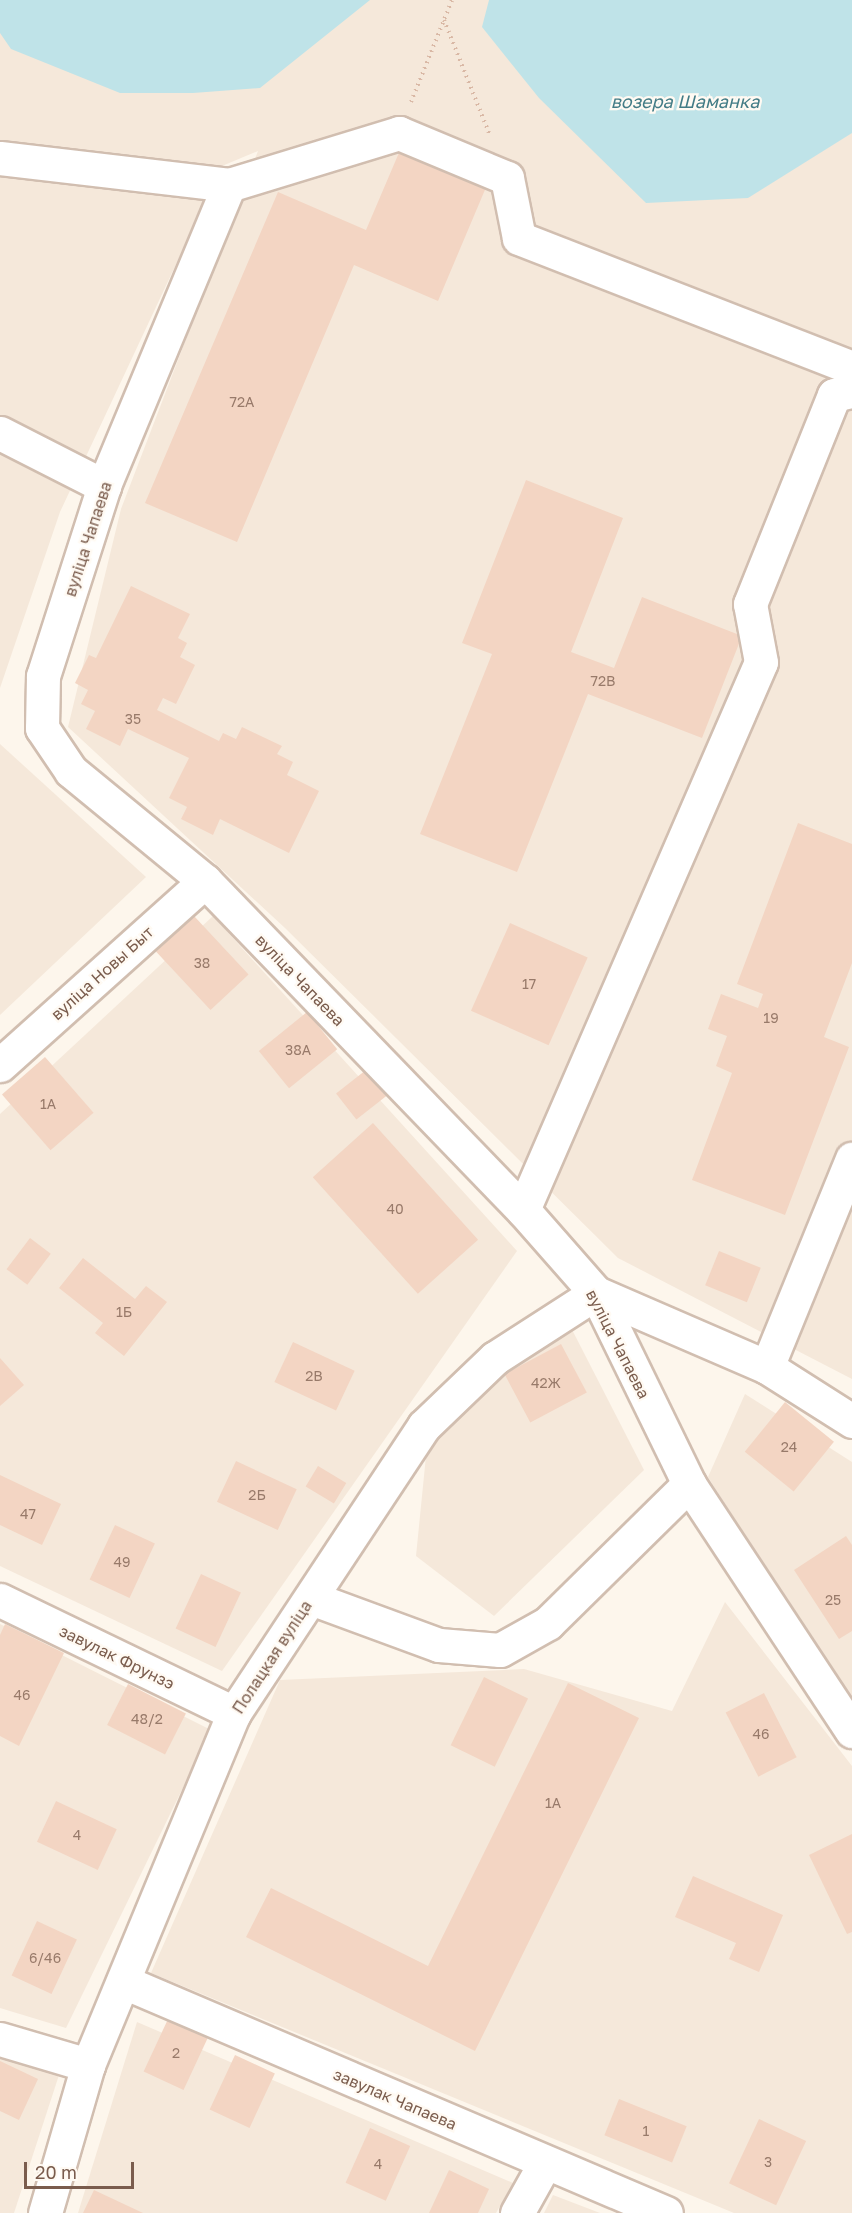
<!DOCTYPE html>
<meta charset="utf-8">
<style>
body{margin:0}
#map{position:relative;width:852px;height:2213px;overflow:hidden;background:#fdf6ec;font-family:"Golos Text",sans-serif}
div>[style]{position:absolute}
.residential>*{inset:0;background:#f5e8da}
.water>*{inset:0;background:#bfe3e8}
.building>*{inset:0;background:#f3d5c3;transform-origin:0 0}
.path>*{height:4px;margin-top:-2px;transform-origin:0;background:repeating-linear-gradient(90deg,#d9b8a5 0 1.5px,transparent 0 6px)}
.roads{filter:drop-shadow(2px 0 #d1beb0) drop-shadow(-2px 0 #d1beb0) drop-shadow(0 2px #d1beb0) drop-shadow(0 -2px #d1beb0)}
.minor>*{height:33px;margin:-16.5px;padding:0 16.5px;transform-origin:16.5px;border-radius:16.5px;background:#fff}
span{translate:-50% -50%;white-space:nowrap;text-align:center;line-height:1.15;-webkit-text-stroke:4.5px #fffaf3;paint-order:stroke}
.number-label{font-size:14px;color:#987a6a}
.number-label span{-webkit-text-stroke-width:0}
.street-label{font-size:16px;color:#7a5c4d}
.water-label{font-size:18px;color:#437c86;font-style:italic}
.scale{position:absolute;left:24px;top:2162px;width:110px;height:27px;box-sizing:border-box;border:3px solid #7a5c4d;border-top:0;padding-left:8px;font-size:18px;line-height:21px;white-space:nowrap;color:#7a5c4d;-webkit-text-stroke:4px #fffaf3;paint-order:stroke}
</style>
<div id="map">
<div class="residential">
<div style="clip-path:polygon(0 0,852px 0,852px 1379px,618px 1258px,285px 928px,68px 727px,121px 509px,258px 151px,222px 166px,60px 512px,0 688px)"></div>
<div style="clip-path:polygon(0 744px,146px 877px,0 1015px)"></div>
<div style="clip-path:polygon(213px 916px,517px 1251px,222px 1671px,0 1566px,0 1114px)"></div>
<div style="clip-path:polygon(565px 1316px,644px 1470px,494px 1616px,416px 1556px,427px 1446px)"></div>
<div style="clip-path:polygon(745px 1394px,852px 1462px,852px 1706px,708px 1477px)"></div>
<div style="clip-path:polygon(725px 1602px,852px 1766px,852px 2213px,734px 2213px,151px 1973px,280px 1680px,524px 1669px,672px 1711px)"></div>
<div style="clip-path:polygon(0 1624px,211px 1730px,66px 2028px,0 2008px)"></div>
<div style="clip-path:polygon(137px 2022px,513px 2183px,496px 2213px,78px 2213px)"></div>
<div style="clip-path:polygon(0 2057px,59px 2075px,14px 2213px,0 2213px)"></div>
<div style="clip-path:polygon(553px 2195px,600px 2213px,544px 2213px)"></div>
</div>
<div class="water">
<div style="clip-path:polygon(0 0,370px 0,260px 88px,193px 93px,120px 93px,11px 49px,0 33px)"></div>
<div style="clip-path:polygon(489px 0,852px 0,852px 133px,748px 198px,646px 203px,539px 98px,482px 27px)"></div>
</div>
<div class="building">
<div style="clip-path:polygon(401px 148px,487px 185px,438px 301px,354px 265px,237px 542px,145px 503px,278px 192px,366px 230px)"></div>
<div style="clip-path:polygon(526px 480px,623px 518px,571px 652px,614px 668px,642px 597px,742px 636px,702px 738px,588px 694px,517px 872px,420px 834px,492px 654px,462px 643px)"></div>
<div style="clip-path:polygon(131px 586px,190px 614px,178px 638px,187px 643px,180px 657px,195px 665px,176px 704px,163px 698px,157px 710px,219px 741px,223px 733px,236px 739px,242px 727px,282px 746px,277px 754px,293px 762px,287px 775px,319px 791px,289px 853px,220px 819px,213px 835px,181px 819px,187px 807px,169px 798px,189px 758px,128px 729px,120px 746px,86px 729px,95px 711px,81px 704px,88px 690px,75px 683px,89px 655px,96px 658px)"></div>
<div style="clip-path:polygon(798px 823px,852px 844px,852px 963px,824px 1037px,849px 1047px,785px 1215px,692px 1180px,732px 1073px,716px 1066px,727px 1036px,708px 1029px,721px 994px,758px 1008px,763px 994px,737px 984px)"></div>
<div style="left:194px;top:916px;width:80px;height:52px;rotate:47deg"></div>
<div style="left:510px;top:923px;width:85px;height:96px;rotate:24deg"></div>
<div style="left:307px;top:1012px;width:48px;height:62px;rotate:51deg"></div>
<div style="left:45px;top:1057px;width:74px;height:57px;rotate:49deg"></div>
<div style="left:366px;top:1070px;width:33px;height:38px;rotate:52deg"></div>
<div style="left:373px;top:1123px;width:157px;height:81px;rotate:48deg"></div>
<div style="left:30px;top:1238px;width:26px;height:39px;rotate:37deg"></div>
<div style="left:719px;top:1251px;width:45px;height:37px;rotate:22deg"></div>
<div style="clip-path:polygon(83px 1258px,135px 1299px,146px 1286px,167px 1302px,124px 1356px,95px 1333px,103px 1323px,59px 1288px)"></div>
<div style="left:293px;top:1342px;width:68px;height:44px;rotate:25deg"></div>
<div style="left:561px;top:1344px;width:55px;height:64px;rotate:62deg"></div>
<div style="clip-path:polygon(0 1358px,24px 1385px,0 1406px)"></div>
<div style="left:785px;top:1402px;width:63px;height:64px;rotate:39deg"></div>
<div style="left:236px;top:1461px;width:67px;height:45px;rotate:25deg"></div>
<div style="left:318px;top:1466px;width:33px;height:24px;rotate:31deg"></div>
<div style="clip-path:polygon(0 1475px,61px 1504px,42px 1545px,0 1525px)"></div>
<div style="left:115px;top:1525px;width:44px;height:60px;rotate:25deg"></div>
<div style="clip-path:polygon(846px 1536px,852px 1545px,852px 1631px,839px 1639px,794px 1570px)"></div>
<div style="left:201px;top:1574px;width:44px;height:60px;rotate:25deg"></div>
<div style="clip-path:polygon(5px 1624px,64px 1653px,19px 1746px,0 1736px,0 1635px)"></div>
<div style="left:484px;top:1677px;width:49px;height:76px;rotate:26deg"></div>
<div style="clip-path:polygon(568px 1683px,639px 1718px,475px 2051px,246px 1937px,271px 1888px,428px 1966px)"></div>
<div style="left:128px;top:1684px;width:65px;height:46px;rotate:27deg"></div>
<div style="left:764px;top:1693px;width:72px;height:43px;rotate:63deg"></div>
<div style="left:56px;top:1801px;width:67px;height:45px;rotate:25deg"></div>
<div style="clip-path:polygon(852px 1834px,852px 1932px,847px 1934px,809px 1855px)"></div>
<div style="clip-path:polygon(693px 1876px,783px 1915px,759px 1972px,729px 1959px,736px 1943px,675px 1917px)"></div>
<div style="left:37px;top:1921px;width:44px;height:60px;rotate:25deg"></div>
<div style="left:169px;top:2017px;width:44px;height:60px;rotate:25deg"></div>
<div style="left:235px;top:2055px;width:44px;height:60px;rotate:25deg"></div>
<div style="clip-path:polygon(0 2061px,38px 2079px,19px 2120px,0 2111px)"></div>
<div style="left:619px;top:2099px;width:73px;height:39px;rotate:22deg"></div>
<div style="left:759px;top:2119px;width:52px;height:71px;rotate:25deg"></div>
<div style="left:370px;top:2128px;width:44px;height:60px;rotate:24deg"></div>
<div style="clip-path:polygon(449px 2170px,489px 2189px,478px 2213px,429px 2213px)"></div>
<div style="clip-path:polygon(94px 2190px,143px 2213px,83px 2213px)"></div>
</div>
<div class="path">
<div style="left:444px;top:20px;width:122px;rotate:68.3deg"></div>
<div style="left:411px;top:102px;width:110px;rotate:-68.1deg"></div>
</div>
<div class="roads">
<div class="minor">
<div style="left:0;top:158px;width:231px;rotate:6.7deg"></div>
<div style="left:229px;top:185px;width:178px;rotate:-17deg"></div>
<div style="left:399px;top:133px;width:117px;rotate:22.6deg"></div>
<div style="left:507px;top:178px;width:61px;rotate:78.7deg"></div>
<div style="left:519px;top:238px;width:357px;rotate:21.3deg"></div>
<div style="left:229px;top:185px;width:326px;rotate:112.6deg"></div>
<div style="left:104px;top:486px;width:200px;rotate:107.8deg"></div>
<div style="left:43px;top:676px;width:52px;rotate:91.1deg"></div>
<div style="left:42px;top:728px;width:52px;rotate:56deg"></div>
<div style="left:71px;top:771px;width:173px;rotate:39.4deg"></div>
<div style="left:205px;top:881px;width:458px;rotate:46deg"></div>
<div style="left:523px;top:1210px;width:111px;rotate:48.7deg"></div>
<div style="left:596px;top:1293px;width:212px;rotate:64deg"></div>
<div style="left:689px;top:1484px;width:296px;rotate:56.6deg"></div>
<div style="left:0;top:433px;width:117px;rotate:27deg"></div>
<div style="left:0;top:1065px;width:275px;rotate:-41.9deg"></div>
<div style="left:523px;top:1210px;width:597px;rotate:-66.52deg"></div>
<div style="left:761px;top:662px;width:59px;rotate:-100.7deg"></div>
<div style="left:750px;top:604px;width:225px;rotate:-68.1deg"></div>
<div style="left:834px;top:395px;width:18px;rotate:-13deg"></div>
<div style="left:767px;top:1367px;width:225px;rotate:-67.8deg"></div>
<div style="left:311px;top:1598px;width:136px;rotate:20.2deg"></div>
<div style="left:439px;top:1645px;width:61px;rotate:4.7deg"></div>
<div style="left:500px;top:1650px;width:55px;rotate:-29.4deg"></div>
<div style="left:548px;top:1623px;width:198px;rotate:-44.6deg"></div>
<div style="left:0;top:1600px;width:260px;rotate:25.8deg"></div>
<div style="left:124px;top:1982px;width:589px;rotate:23.08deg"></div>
<div style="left:0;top:2039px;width:92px;rotate:16.5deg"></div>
<div style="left:45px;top:2213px;width:154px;rotate:-73.8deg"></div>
<div style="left:88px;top:2065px;width:381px;rotate:-67.5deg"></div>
<div style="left:234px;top:1713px;width:344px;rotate:-56.5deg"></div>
<div style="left:424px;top:1426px;width:98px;rotate:-43.8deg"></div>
<div style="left:495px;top:1358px;width:120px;rotate:-32.8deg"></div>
<div style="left:596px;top:1293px;width:186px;rotate:23.4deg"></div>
<div style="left:767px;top:1367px;width:101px;rotate:32.4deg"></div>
<div style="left:517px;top:2213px;width:57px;rotate:-60.8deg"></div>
</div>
</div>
<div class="number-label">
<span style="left:242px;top:402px">72А</span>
<span style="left:603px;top:681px">72В</span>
<span style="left:133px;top:719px">35</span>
<span style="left:202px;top:963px">38</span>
<span style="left:529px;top:984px">17</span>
<span style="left:771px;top:1018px">19</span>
<span style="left:298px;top:1050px">38А</span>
<span style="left:48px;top:1104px">1А</span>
<span style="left:395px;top:1209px">40</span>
<span style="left:124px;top:1312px">1Б</span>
<span style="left:314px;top:1376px">2В</span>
<span style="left:546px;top:1383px">42Ж</span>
<span style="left:789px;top:1447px">24</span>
<span style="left:257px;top:1495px">2Б</span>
<span style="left:28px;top:1514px">47</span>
<span style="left:122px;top:1562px">49</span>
<span style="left:833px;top:1600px">25</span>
<span style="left:22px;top:1695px">46</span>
<span style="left:147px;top:1719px">48/2</span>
<span style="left:761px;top:1734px">46</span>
<span style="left:553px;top:1803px">1А</span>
<span style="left:77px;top:1835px">4</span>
<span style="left:45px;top:1958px">6/46</span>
<span style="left:176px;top:2053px">2</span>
<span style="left:646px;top:2131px">1</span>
<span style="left:768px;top:2162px">3</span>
<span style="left:378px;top:2164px">4</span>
</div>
<div class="street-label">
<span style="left:88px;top:539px;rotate:-72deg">вуліца Чапаева</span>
<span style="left:102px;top:973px;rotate:-42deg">вуліца Новы Быт</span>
<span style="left:300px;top:980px;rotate:46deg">вуліца Чапаева</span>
<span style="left:618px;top:1344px;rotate:63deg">вуліца Чапаева</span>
<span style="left:117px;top:1657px;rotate:26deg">завулак Фрунзэ</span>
<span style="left:272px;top:1657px;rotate:-57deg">Полацкая вуліца</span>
<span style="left:395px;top:2099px;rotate:23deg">завулак Чапаева</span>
</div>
<div class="water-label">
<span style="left:685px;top:101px">возера Шаманка</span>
</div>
<div class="scale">20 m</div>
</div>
